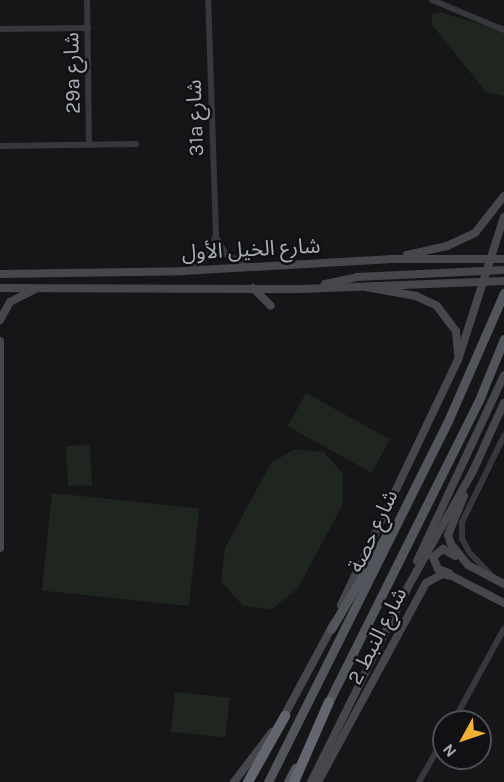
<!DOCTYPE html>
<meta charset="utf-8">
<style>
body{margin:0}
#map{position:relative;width:504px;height:782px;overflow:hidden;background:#161618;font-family:Karla,"Noto Sans Arabic",sans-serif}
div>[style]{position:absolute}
.green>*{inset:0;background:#1e261f;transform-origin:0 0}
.street>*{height:6px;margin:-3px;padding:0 3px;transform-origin:3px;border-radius:3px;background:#37383d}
.secondary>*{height:8px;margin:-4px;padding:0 4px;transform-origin:4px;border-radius:4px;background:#45474d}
.primary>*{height:9px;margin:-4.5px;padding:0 4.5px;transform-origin:4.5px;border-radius:4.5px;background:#53555c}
.highway>*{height:10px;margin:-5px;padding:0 5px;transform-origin:5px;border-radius:5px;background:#63666e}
span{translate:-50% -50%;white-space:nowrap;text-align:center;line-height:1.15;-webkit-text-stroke:5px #111113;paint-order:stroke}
.street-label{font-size:21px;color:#a8adb8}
.north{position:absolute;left:432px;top:710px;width:60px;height:60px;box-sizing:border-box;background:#111113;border:2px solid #4d4f55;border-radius:50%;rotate:230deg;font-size:16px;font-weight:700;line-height:24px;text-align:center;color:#a8adb8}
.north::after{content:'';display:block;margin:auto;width:21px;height:27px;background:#f2b134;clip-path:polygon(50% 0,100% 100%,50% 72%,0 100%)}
</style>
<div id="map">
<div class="green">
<div style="clip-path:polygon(439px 12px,504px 31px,504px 96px,486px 92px,432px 25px,432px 14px)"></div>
<div style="left:306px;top:393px;width:96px;height:38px;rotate:29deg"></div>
<div style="left:90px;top:445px;width:40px;height:24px;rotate:87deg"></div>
<div style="clip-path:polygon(295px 449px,324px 452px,343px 474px,343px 504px,298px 588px,272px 609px,243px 606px,221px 581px,225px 548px,271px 463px)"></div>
<div style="left:52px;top:493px;width:148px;height:98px;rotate:6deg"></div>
<div style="left:175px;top:692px;width:55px;height:40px;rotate:6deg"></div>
</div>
<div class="street">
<div style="left:87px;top:0;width:145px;rotate:89.2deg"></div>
<div style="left:432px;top:0;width:78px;rotate:22.6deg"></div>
<div style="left:0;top:29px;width:88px;rotate:-0.7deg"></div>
<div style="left:0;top:146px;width:136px;rotate:-0.8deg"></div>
<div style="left:216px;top:237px;width:20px;rotate:60deg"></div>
<div style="left:226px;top:254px;width:27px;rotate:28deg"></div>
<div style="left:192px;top:269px;width:21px;rotate:-37deg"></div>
<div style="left:209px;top:256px;width:22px;rotate:-72deg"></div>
<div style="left:216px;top:235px;width:235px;rotate:-91.9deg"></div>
<div style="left:492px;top:576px;width:33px;rotate:-134deg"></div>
<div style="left:469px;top:552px;width:16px;rotate:-117deg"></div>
<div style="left:462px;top:538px;width:16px;rotate:-90deg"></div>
<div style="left:462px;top:522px;width:96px;rotate:-64deg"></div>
<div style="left:453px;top:722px;width:106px;rotate:-61.3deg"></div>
<div style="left:419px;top:782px;width:51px;rotate:-60.4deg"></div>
</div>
<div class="secondary">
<div style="left:407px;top:255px;width:41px;rotate:-12.7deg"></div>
<div style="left:447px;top:246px;width:31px;rotate:-25deg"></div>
<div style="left:475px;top:233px;width:47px;rotate:-51.9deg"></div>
<div style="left:0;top:274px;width:183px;rotate:-0.9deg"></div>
<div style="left:183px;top:271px;width:206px;rotate:-3.3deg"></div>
<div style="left:389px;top:259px;width:115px"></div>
<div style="left:325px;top:284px;width:33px;rotate:-12deg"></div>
<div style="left:357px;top:277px;width:147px;rotate:-2.7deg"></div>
<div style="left:366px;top:287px;width:51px;rotate:10.2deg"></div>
<div style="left:416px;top:296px;width:23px;rotate:25deg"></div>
<div style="left:437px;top:306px;width:31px;rotate:53deg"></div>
<div style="left:456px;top:331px;width:24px;rotate:85deg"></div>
<div style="left:0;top:288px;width:302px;rotate:0.2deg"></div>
<div style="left:302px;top:289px;width:202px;rotate:-2.3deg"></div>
<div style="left:253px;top:288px;width:25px;rotate:45deg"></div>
<div style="left:0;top:320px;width:21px;rotate:-61deg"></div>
<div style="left:10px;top:302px;width:27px;rotate:-27deg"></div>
<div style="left:0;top:341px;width:207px;rotate:90deg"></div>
<div style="left:464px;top:496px;width:42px;rotate:112.3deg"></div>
<div style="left:448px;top:535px;width:9px;rotate:72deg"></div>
<div style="left:451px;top:544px;width:27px;rotate:51deg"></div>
<div style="left:468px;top:565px;width:41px;rotate:27.8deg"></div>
<div style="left:417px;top:561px;width:205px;rotate:-64.9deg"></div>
<div style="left:449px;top:573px;width:12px;rotate:-160deg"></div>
<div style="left:438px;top:569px;width:13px;rotate:-113deg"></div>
<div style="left:433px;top:557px;width:13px;rotate:-39deg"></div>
<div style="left:443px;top:549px;width:14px;rotate:30deg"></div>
<div style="left:341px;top:605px;width:272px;rotate:-64.5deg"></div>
<div style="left:458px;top:360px;width:150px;rotate:-72.2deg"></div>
<div style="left:282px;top:720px;width:110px;rotate:-61.8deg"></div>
<div style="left:234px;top:782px;width:63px;rotate:-52.8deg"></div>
<div style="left:311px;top:782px;width:220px;rotate:-63.6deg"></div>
<div style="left:409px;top:585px;width:131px;rotate:-60.7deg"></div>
<div style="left:473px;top:471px;width:75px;rotate:-65.5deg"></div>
<div style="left:318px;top:782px;width:226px;rotate:-61.5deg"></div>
<div style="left:426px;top:583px;width:19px;rotate:-28deg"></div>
<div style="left:443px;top:574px;width:9px;rotate:13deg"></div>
<div style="left:452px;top:576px;width:59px;rotate:27.4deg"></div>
</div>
<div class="primary">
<div style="left:331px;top:629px;width:116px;rotate:-59.5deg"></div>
<div style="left:326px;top:707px;width:343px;rotate:-63.5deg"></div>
<div style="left:479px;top:400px;width:66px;rotate:-67.7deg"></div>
<div style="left:268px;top:782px;width:403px;rotate:-63.5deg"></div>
<div style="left:448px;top:421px;width:140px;rotate:-66.4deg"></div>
<div style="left:288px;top:782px;width:16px;rotate:-63deg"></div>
</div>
<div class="highway">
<div style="left:248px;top:782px;width:76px;rotate:-60.7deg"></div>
<div style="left:294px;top:782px;width:87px;rotate:-66.4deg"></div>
</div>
<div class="street-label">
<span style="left:72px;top:73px;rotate:-91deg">29a شارع</span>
<span style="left:195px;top:118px;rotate:-92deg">31a شارع</span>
<span style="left:251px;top:249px;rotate:-3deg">شارع الخيل الأول</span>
<span style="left:373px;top:531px;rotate:-65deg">شارع حصة</span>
<span style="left:377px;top:636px;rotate:-63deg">شارع النبط 2</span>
</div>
<div class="north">N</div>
</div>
